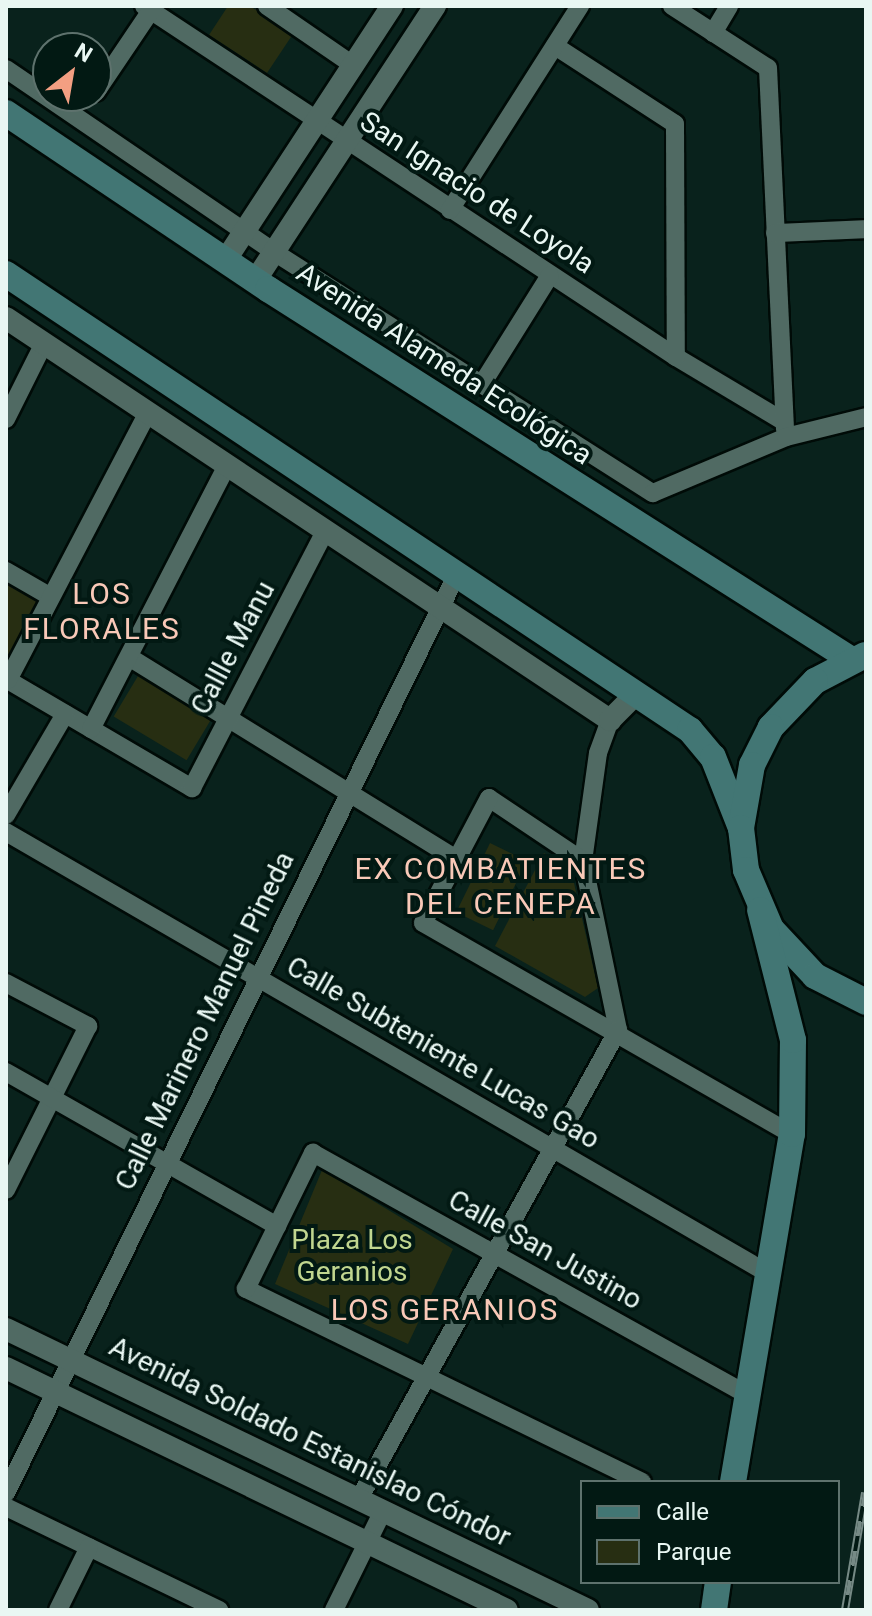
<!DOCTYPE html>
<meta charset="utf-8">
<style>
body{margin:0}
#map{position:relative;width:872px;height:1616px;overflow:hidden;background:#09221c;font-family:Roboto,sans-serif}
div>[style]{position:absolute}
.green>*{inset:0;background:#272e12;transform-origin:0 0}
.roads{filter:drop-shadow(2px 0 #000b07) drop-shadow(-2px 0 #000b07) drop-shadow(0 2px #000b07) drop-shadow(0 -2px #000b07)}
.minor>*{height:18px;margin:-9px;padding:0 9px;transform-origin:9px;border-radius:9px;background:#506a63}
.tertiary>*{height:22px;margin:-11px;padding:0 11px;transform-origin:11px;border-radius:11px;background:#506a63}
.secondary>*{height:26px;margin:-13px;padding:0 13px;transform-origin:13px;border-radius:13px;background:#427674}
.rail>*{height:8px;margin-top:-4px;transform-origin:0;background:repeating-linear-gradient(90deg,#021913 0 15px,#768a85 0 30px);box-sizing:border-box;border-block:2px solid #768a85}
span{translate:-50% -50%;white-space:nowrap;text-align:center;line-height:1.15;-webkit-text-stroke:8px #021913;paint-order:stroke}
.street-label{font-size:28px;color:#e9f7f3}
.park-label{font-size:28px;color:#c1d68f}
.neighbourhood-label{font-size:30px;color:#f9c9b8;letter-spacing:2px}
.frame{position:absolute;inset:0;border:8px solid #e9f7f3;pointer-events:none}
.legend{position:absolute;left:580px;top:1480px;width:260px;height:104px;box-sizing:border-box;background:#021913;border:2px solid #5e726d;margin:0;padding:10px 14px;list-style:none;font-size:24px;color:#e9f7f3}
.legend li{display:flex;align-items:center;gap:16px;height:40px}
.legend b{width:40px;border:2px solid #5e726d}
.north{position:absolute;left:32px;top:32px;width:80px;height:80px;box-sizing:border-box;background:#021913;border:2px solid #5e726d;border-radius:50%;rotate:31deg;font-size:22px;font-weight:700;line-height:32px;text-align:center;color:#e9f7f3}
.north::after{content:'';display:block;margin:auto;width:28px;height:36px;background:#f39f82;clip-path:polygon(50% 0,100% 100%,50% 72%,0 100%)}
</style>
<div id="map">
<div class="green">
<div style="clip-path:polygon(228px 6px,250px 6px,293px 34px,267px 73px,209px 35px)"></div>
<div style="clip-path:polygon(6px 577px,40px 596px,6px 663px)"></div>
<div style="left:141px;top:671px;width:85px;height:53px;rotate:31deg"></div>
<div style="left:490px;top:843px;width:41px;height:77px;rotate:26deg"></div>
<div style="clip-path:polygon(544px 853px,571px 870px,598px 988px,585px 997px,495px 946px)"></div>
<div style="clip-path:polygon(322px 1170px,453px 1249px,408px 1344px,275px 1284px)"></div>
</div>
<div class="roads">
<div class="minor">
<div style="left:144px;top:6px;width:637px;rotate:33.42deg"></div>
<div style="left:676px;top:357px;width:125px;rotate:30.9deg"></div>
<div style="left:267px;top:6px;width:104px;rotate:34.5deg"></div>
<div style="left:672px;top:6px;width:114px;rotate:32.9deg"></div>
<div style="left:768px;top:68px;width:362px;rotate:87.3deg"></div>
<div style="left:713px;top:33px;width:31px;rotate:-59deg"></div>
<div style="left:555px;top:46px;width:143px;rotate:33deg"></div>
<div style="left:675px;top:124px;width:233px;rotate:89.8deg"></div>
<div style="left:6px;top:69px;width:325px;rotate:34.3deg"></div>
<div style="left:274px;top:252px;width:449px;rotate:32.5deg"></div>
<div style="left:653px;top:493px;width:144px;rotate:-22.8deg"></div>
<div style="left:786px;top:437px;width:82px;rotate:-14deg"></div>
<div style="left:96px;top:92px;width:104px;rotate:-56deg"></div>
<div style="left:450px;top:210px;width:242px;rotate:-57.5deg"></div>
<div style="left:775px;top:233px;width:91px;rotate:-2.5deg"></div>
<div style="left:482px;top:384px;width:128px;rotate:-58deg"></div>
<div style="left:6px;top:419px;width:85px;rotate:-63.4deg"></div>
<div style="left:6px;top:571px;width:52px;rotate:30deg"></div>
<div style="left:129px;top:657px;width:384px;rotate:31.7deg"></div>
<div style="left:6px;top:679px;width:216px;rotate:30.4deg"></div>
<div style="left:192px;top:788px;width:287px;rotate:-62.6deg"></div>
<div style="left:8px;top:680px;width:302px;rotate:-62.4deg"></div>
<div style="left:610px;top:720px;width:35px;rotate:110deg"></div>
<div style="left:598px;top:753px;width:109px;rotate:97.9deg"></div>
<div style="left:583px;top:861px;width:173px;rotate:78.3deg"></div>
<div style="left:91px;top:729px;width:296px;rotate:-62.7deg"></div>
<div style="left:6px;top:815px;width:117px;rotate:-59.7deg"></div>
<div style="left:6px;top:832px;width:882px;rotate:30.08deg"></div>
<div style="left:583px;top:861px;width:113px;rotate:-146.2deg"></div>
<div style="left:489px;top:798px;width:141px;rotate:117.8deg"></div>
<div style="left:423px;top:923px;width:425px;rotate:29.8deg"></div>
<div style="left:6px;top:983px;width:93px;rotate:27.7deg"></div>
<div style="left:88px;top:1026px;width:183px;rotate:116.6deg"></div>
<div style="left:6px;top:1072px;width:312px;rotate:29.6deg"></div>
<div style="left:642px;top:1482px;width:441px;rotate:-154deg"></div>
<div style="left:246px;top:1289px;width:152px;rotate:-63.8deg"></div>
<div style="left:313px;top:1153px;width:499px;rotate:29.1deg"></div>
<div style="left:6px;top:1493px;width:1024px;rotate:-63.86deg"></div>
<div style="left:359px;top:1499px;width:536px;rotate:-61.09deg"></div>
<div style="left:6px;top:1507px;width:237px;rotate:25.8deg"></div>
<div style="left:58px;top:1610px;width:70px;rotate:-63.8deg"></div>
<div style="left:334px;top:1610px;width:110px;rotate:-63.7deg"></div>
</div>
<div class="tertiary">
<div style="left:225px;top:261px;width:305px;rotate:-56.8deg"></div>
<div style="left:255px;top:281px;width:329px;rotate:-56.8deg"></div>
<div style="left:6px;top:318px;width:726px;rotate:33.65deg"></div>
<div style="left:610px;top:720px;width:37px;rotate:-45deg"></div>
<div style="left:6px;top:1329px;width:646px;rotate:25.77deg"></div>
<div style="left:6px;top:1368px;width:556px;rotate:25.78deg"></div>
</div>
<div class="secondary">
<div style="left:6px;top:113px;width:316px;rotate:33.9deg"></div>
<div style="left:268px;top:289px;width:692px;rotate:32.43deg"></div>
<div style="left:6px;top:274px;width:822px;rotate:33.69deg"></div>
<div style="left:690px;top:730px;width:35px;rotate:50deg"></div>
<div style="left:713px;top:757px;width:76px;rotate:68.5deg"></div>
<div style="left:865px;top:655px;width:56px;rotate:152.5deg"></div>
<div style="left:815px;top:681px;width:64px;rotate:133.7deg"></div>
<div style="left:771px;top:727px;width:42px;rotate:116.6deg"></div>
<div style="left:752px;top:765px;width:64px;rotate:99.9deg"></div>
<div style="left:741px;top:828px;width:42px;rotate:83.2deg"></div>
<div style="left:746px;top:870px;width:64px;rotate:67deg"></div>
<div style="left:771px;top:929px;width:64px;rotate:46.9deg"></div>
<div style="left:815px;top:976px;width:57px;rotate:27deg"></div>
<div style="left:733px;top:1482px;width:353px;rotate:-80.4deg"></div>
<div style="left:792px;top:1134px;width:94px;rotate:-89.4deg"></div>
<div style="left:793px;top:1040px;width:134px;rotate:-104.2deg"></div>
<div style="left:714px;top:1610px;width:28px;rotate:-82deg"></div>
</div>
</div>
<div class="rail">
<div style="left:845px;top:1610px;width:119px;rotate:-80.3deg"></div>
</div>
<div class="street-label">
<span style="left:477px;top:193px;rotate:33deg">San Ignacio de Loyola</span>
<span style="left:444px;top:364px;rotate:33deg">Avenida Alameda Ecológica</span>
<span style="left:233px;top:648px;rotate:-62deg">Callle Manu</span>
<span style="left:205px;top:1021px;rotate:-64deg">Calle Marinero Manuel Pineda</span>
<span style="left:443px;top:1053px;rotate:30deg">Calle Subteniente Lucas Gao</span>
<span style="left:545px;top:1250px;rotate:29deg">Calle San Justino</span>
<span style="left:310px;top:1442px;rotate:26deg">Avenida Soldado Estanislao Cóndor</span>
</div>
<div class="park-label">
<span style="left:352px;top:1256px">Plaza Los<br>Geranios</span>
</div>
<div class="neighbourhood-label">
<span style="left:102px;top:611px">LOS<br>FLORALES</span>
<span style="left:501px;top:886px">EX COMBATIENTES<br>DEL CENEPA</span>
<span style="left:445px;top:1310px">LOS GERANIOS</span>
</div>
<div class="frame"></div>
<ul class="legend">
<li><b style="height:10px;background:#427674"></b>Calle</li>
<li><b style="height:22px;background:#272e12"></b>Parque</li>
</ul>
<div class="north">N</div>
</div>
